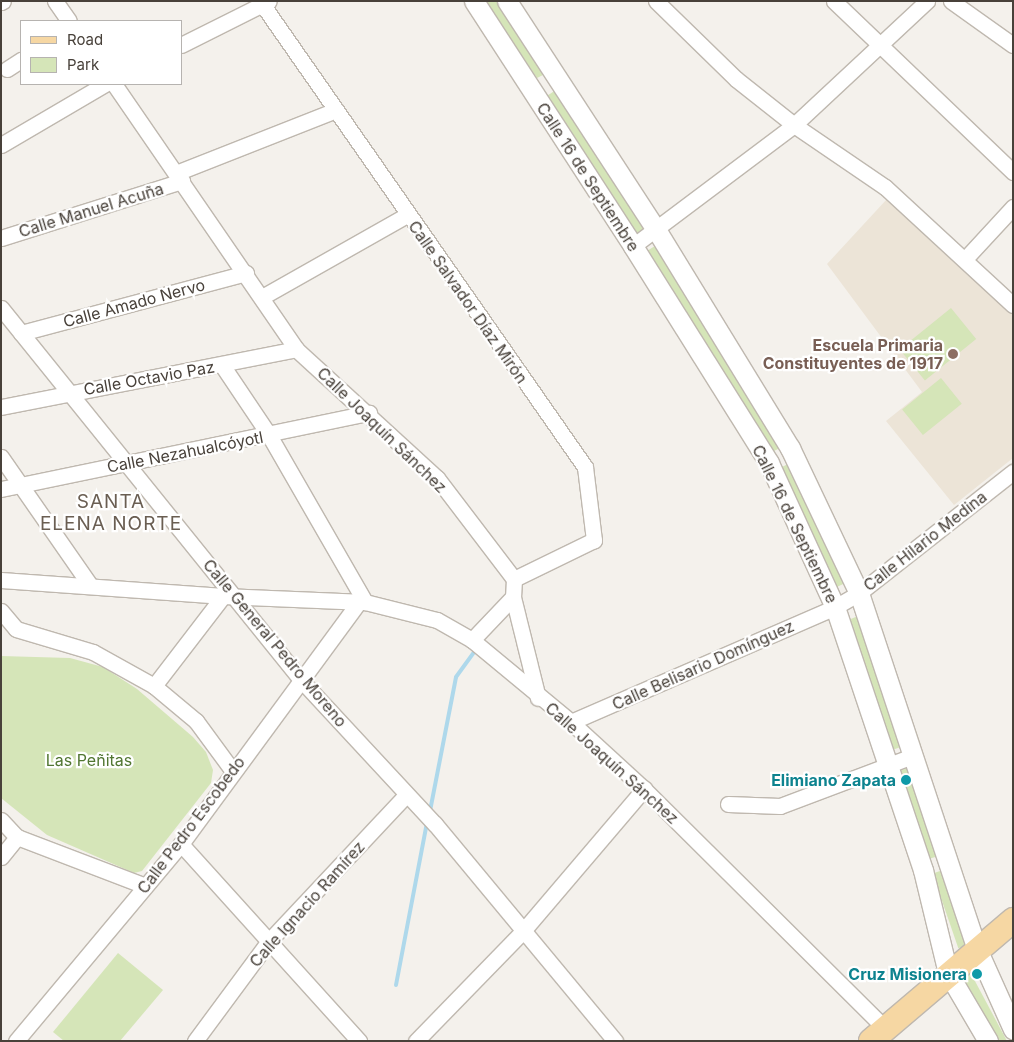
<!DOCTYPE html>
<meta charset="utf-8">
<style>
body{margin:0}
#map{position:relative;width:1014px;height:1042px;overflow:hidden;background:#f4f1ec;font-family:Inter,sans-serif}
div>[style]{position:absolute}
.education>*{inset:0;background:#ece4d7}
.green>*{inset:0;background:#d5e5b8;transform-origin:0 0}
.stream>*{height:4px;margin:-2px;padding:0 2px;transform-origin:2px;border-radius:2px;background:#aed8eb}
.roads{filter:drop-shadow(1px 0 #bfb8af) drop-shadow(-1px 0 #bfb8af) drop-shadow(0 1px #bfb8af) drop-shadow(0 -1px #bfb8af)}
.minor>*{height:15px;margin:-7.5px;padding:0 7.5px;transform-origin:7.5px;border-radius:7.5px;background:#fff}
.tertiary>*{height:19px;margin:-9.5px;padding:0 9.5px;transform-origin:9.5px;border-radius:9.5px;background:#fff}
.primary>*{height:24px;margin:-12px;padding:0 12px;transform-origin:12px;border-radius:12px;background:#f6d7a3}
.dots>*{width:14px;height:14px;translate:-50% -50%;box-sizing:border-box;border:2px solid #fff;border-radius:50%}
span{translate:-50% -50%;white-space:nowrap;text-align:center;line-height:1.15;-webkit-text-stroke:4.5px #fff;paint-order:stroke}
.street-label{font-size:16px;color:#48413a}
.education-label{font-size:16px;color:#785e54;font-weight:700}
.right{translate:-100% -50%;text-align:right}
.park-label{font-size:16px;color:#517631}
.culture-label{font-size:16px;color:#0d838f;font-weight:700}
.quarter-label{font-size:19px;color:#6a5e52;letter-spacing:1px}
.frame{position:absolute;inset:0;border:2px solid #48413a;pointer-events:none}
.legend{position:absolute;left:20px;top:20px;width:162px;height:65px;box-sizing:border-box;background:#fff;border:1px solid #b6b3b0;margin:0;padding:6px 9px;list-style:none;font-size:15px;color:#48413a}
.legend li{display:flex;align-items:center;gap:10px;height:25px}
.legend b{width:25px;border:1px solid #b6b3b0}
</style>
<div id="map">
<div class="education">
<div style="clip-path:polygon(887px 199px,1013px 315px,1013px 458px,954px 505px,886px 421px,922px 392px,827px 264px)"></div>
</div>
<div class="green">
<div style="clip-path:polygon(485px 1px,499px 1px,545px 74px,537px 78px)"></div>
<div style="left:556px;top:90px;width:168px;height:12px;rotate:57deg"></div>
<div style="clip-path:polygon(658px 244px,780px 448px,772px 452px,647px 251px)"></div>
<div style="left:951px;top:308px;width:40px;height:66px;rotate:51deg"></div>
<div style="left:941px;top:378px;width:33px;height:50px;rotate:51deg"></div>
<div style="left:790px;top:463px;width:132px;height:14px;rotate:64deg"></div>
<div style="clip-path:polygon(858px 616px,901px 747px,892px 750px,846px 621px)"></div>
<div style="clip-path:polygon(1px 656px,70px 658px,103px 667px,137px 689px,193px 737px,206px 752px,213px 770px,211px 783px,142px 871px,134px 873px,47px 835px,1px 798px)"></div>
<div style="left:908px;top:768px;width:93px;height:11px;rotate:72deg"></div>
<div style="left:943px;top:870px;width:79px;height:11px;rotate:71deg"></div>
<div style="clip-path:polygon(118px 953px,163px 990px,120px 1041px,64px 1041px,53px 1032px)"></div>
<div style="clip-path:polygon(968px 968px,1007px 1041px,995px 1041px,957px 974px)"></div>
</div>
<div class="stream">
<div style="left:430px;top:811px;width:136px;rotate:-79deg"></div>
<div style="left:456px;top:677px;width:36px;rotate:-54deg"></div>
<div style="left:396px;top:985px;width:165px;rotate:-79.2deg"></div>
</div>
<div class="roads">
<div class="minor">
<div style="left:55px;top:1px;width:24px;rotate:55deg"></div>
<div style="left:260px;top:1px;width:568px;rotate:55.11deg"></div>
<div style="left:585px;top:467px;width:74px;rotate:83deg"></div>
<div style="left:594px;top:540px;width:89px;rotate:154deg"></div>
<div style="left:656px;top:1px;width:112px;rotate:44.3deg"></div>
<div style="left:736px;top:79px;width:74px;rotate:38.4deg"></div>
<div style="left:794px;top:125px;width:110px;rotate:34.3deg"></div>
<div style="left:885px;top:187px;width:174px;rotate:42.7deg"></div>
<div style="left:834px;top:1px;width:248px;rotate:43.7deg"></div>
<div style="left:951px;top:1px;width:76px;rotate:35.4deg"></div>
<div style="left:1px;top:2px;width:2px;rotate:-27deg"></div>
<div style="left:181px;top:45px;width:98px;rotate:-26.6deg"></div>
<div style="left:7px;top:69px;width:17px;rotate:-33deg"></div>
<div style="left:114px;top:84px;width:321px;rotate:55.5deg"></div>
<div style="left:296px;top:349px;width:191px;rotate:42.5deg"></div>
<div style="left:437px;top:478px;width:127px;rotate:52.7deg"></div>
<div style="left:514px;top:579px;width:18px;rotate:93deg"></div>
<div style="left:513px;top:597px;width:104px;rotate:76.1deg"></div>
<div style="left:1px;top:145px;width:121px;rotate:-30.4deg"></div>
<div style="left:176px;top:173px;width:172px;rotate:-21.5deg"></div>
<div style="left:1px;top:238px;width:190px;rotate:-17.5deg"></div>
<div style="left:633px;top:246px;width:201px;rotate:-36.9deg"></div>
<div style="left:794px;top:125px;width:182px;rotate:-43deg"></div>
<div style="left:965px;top:259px;width:71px;rotate:-47.3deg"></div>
<div style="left:262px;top:297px;width:167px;rotate:-29.5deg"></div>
<div style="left:1px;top:308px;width:478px;rotate:51.1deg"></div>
<div style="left:301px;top:680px;width:197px;rotate:47.1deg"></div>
<div style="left:435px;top:824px;width:282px;rotate:50.3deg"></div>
<div style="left:21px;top:333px;width:233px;rotate:-14.9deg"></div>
<div style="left:222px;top:365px;width:84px;rotate:56.1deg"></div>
<div style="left:269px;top:435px;width:193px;rotate:60.1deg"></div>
<div style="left:1px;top:407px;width:301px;rotate:-11.1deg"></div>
<div style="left:1px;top:457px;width:156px;rotate:55.2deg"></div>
<div style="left:1px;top:489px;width:376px;rotate:-11.7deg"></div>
<div style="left:1px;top:580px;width:223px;rotate:4.1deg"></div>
<div style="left:223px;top:596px;width:142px;rotate:2.4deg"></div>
<div style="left:365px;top:602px;width:74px;rotate:14deg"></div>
<div style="left:437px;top:620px;width:40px;rotate:29.7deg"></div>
<div style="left:472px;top:640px;width:129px;rotate:39.6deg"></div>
<div style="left:571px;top:722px;width:99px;rotate:42.5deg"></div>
<div style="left:644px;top:789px;width:339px;rotate:44.8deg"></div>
<div style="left:1px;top:611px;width:23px;rotate:50deg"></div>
<div style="left:16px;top:629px;width:80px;rotate:16.6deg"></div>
<div style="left:93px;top:652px;width:70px;rotate:29.1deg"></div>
<div style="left:154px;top:686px;width:55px;rotate:39.8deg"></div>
<div style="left:196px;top:721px;width:61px;rotate:53.7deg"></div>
<div style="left:472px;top:640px;width:59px;rotate:-46.4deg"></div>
<div style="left:154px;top:686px;width:113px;rotate:-52.5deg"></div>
<div style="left:571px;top:722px;width:288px;rotate:-23.5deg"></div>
<div style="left:835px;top:607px;width:28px;rotate:-30deg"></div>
<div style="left:859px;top:593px;width:196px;rotate:-38.2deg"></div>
<div style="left:728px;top:804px;width:52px;rotate:2.2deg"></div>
<div style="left:780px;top:806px;width:141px;rotate:-20.7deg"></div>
<div style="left:1px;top:820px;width:23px;rotate:47deg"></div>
<div style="left:17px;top:837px;width:137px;rotate:20.9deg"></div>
<div style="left:181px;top:844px;width:266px;rotate:47.9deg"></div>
<div style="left:1px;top:857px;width:26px;rotate:-51deg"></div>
<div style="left:16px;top:1041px;width:257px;rotate:-50.1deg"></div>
<div style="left:181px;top:844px;width:299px;rotate:-53.7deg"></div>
<div style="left:195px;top:1041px;width:124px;rotate:-53.5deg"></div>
<div style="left:269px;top:941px;width:200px;rotate:-46.8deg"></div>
<div style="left:416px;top:1041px;width:153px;rotate:-45.8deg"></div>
<div style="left:523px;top:931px;width:187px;rotate:-49.6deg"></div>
</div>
<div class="tertiary">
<div style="left:474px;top:1px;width:292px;rotate:57deg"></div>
<div style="left:633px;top:246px;width:256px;rotate:57.9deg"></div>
<div style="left:769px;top:463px;width:158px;rotate:65.4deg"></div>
<div style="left:835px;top:607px;width:277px;rotate:71.5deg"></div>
<div style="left:923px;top:870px;width:106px;rotate:76.4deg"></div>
<div style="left:948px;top:973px;width:79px;rotate:59.5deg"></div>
<div style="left:507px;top:1px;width:275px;rotate:56.9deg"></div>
<div style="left:657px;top:231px;width:255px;rotate:58.5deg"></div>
<div style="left:790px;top:448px;width:161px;rotate:64.6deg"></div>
<div style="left:859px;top:593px;width:375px;rotate:71.7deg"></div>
<div style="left:977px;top:949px;width:88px;rotate:65.8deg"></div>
</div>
<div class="primary">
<div style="left:871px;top:1041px;width:187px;rotate:-40.4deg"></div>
</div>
</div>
<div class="dots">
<div style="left:953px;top:354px;background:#8d6e63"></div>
<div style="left:906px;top:780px;background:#0f9aa8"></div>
<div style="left:977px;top:974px;background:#0f9aa8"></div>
</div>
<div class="street-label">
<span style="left:588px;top:177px;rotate:57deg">Calle 16 de Septiembre</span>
<span style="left:91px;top:210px;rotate:-17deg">Calle Manuel Acuña</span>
<span style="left:468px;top:302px;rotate:55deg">Calle Salvador Díaz Mirón</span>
<span style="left:134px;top:303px;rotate:-15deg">Calle Amado Nervo</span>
<span style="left:149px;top:378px;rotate:-10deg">Calle Octavio Paz</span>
<span style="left:382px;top:430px;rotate:44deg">Calle Joaquín Sánchez</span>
<span style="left:185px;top:452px;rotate:-11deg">Calle Nezahualcóyotl</span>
<span style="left:795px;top:524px;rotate:64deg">Calle 16 de Septiembre</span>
<span style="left:925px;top:541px;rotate:-38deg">Calle Hilario Medina</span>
<span style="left:275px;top:643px;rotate:50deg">Calle General Pedro Moreno</span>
<span style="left:703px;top:665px;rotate:-24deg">Calle Belisario Domínguez</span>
<span style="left:612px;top:763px;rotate:42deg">Calle Joaquín Sánchez</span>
<span style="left:191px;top:825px;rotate:-53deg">Calle Pedro Escobedo</span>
<span style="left:307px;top:904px;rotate:-48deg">Calle Ignacio Ramírez</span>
</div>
<div class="education-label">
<span class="right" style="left:943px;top:354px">Escuela Primaria<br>Constituyentes de 1917</span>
</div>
<div class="park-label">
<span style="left:89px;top:760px">Las Peñitas</span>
</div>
<div class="culture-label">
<span class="right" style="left:896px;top:780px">Elimiano Zapata</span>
<span class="right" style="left:967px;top:974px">Cruz Misionera</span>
</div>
<div class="quarter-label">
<span style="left:111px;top:513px">SANTA<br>ELENA NORTE</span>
</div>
<div class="frame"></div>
<ul class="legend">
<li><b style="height:6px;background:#f6d7a3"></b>Road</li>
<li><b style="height:14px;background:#d5e5b8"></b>Park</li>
</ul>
</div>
